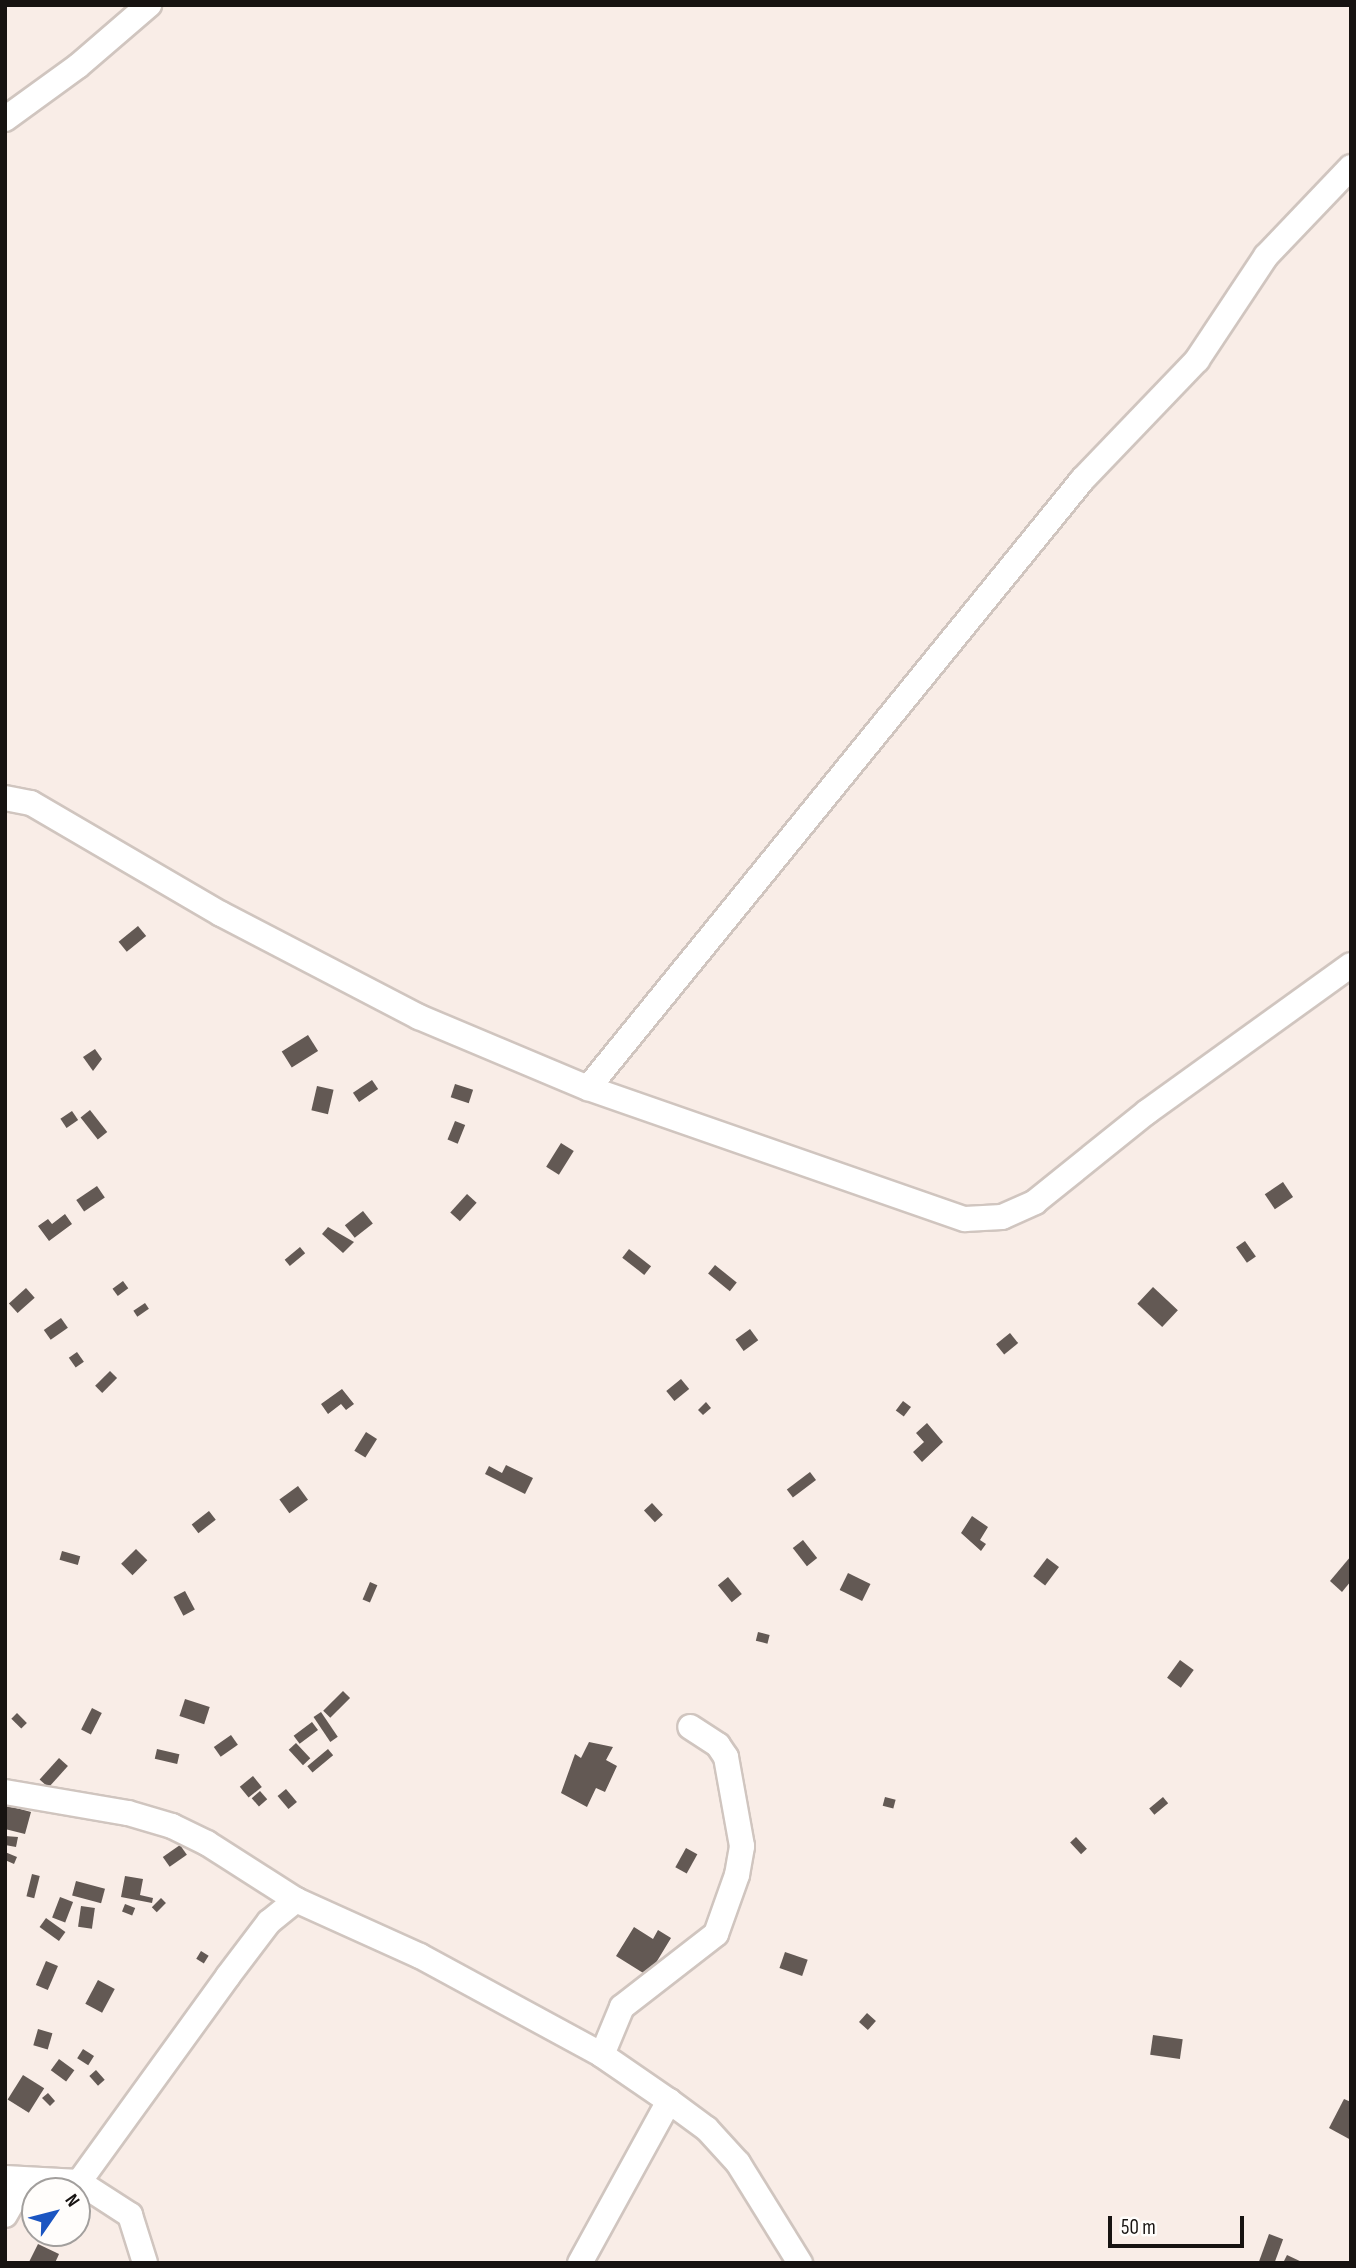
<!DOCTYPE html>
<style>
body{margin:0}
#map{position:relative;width:1356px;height:2268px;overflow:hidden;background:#f9ede7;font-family:"Sofia Sans Condensed",sans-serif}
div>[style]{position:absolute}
.building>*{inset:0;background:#635954;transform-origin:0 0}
.roads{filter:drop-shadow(2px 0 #d0c5bf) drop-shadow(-2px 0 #d0c5bf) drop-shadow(0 2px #d0c5bf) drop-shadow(0 -2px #d0c5bf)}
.minor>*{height:24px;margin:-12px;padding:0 12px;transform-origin:12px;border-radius:12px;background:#fff}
span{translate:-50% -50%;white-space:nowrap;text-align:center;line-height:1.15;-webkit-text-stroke:7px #fffdfb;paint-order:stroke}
.frame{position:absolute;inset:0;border:7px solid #171311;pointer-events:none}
.north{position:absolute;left:21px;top:2177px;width:70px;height:70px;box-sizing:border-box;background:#fffdfb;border:2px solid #a29f9d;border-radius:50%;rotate:55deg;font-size:19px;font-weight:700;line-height:28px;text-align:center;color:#171311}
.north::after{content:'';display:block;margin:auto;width:24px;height:32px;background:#1b55c1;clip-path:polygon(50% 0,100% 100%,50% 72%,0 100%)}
.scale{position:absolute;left:1108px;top:2216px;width:136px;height:32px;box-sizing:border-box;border:4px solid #171311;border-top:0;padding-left:9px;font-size:21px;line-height:24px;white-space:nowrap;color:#171311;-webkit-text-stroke:5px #fffdfb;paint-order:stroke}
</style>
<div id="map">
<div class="building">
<div style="left:138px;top:926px;width:13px;height:25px;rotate:51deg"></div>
<div style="left:308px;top:1035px;width:19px;height:31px;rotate:58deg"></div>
<div style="clip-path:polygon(95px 1049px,102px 1059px,93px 1071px,83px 1057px)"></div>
<div style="left:372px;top:1080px;width:11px;height:23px;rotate:56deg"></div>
<div style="left:455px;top:1084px;width:19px;height:14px;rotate:18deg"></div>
<div style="left:317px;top:1086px;width:17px;height:25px;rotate:13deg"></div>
<div style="left:90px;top:1110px;width:28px;height:12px;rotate:52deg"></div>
<div style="left:72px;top:1111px;width:11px;height:14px;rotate:56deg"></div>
<div style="left:455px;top:1121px;width:11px;height:20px;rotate:22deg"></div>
<div style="left:561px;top:1143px;width:15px;height:28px;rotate:32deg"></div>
<div style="left:1283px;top:1182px;width:18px;height:22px;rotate:56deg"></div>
<div style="left:97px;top:1186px;width:14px;height:25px;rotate:56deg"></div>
<div style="left:467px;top:1194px;width:13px;height:25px;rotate:42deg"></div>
<div style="left:363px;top:1211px;width:16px;height:23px;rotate:52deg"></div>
<div style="clip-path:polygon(65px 1214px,72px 1224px,49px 1241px,38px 1226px,48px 1219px,52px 1224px)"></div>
<div style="clip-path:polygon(328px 1227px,354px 1242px,343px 1253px,322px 1234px)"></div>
<div style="left:1245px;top:1241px;width:19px;height:11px;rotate:55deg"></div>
<div style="left:300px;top:1247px;width:8px;height:20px;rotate:50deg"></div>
<div style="left:629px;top:1249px;width:28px;height:11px;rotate:38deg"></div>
<div style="left:715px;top:1265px;width:28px;height:11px;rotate:39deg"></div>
<div style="left:123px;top:1281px;width:9px;height:13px;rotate:54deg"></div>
<div style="left:1153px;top:1287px;width:34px;height:23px;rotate:43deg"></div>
<div style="left:26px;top:1288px;width:13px;height:23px;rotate:48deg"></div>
<div style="left:145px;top:1303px;width:7px;height:14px;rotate:56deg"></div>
<div style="left:61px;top:1318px;width:12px;height:21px;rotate:55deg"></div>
<div style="left:750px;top:1329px;width:14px;height:18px;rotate:54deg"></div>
<div style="left:1010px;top:1333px;width:13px;height:18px;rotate:51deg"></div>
<div style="left:77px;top:1352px;width:12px;height:10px;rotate:55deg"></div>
<div style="left:110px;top:1371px;width:10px;height:21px;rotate:45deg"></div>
<div style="left:681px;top:1379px;width:13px;height:19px;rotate:51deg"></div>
<div style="clip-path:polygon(342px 1389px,354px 1404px,346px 1410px,341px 1404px,328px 1414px,321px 1404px)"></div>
<div style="left:903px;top:1401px;width:10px;height:12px;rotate:37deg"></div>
<div style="clip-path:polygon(706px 1402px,711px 1408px,703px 1415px,698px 1410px)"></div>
<div style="clip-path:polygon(927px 1423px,943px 1442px,922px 1462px,913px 1452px,924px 1442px,916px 1433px)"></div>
<div style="left:366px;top:1432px;width:13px;height:22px;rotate:32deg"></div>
<div style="clip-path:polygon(506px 1465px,533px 1478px,525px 1494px,485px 1474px,489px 1466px,502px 1473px)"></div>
<div style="left:810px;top:1472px;width:10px;height:29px;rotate:53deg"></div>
<div style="left:298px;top:1486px;width:17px;height:23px;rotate:54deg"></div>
<div style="left:652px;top:1503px;width:16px;height:11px;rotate:47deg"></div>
<div style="left:209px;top:1511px;width:11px;height:22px;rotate:52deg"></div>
<div style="clip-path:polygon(972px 1516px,988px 1527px,980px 1540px,986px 1544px,981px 1551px,961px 1533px)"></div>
<div style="left:803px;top:1540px;width:23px;height:13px;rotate:52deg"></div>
<div style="left:136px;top:1549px;width:16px;height:21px;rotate:45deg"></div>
<div style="left:62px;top:1551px;width:19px;height:9px;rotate:16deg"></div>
<div style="clip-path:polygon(1351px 1556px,1351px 1581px,1342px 1592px,1330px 1581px)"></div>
<div style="left:1047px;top:1558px;width:15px;height:23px;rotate:37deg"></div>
<div style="left:848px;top:1573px;width:25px;height:19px;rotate:26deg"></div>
<div style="left:728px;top:1577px;width:22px;height:13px;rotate:51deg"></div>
<div style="left:370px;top:1582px;width:8px;height:19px;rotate:23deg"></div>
<div style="left:185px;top:1591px;width:21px;height:13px;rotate:62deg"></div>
<div style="left:758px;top:1632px;width:12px;height:9px;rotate:14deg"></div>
<div style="left:1180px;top:1660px;width:17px;height:22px;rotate:36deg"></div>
<div style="left:343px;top:1691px;width:10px;height:28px;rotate:45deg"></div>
<div style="left:185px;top:1699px;width:26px;height:18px;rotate:18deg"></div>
<div style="left:92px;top:1708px;width:11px;height:24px;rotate:27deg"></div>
<div style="left:321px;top:1712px;width:30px;height:9px;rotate:56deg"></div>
<div style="left:17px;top:1713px;width:14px;height:8px;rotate:45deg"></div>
<div style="left:312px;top:1722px;width:10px;height:23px;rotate:53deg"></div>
<div style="left:231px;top:1735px;width:12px;height:21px;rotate:55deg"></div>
<div style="clip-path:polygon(589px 1742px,613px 1747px,606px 1760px,617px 1766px,605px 1792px,596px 1788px,587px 1807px,561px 1793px,575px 1754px,581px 1758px)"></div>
<div style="left:296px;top:1743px;width:21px;height:10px;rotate:47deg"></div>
<div style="left:157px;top:1749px;width:23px;height:10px;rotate:13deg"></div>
<div style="left:328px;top:1749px;width:8px;height:27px;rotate:50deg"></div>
<div style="left:59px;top:1758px;width:12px;height:29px;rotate:42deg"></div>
<div style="left:253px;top:1776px;width:14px;height:17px;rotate:51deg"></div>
<div style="left:286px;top:1789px;width:17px;height:11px;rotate:50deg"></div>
<div style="left:260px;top:1791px;width:11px;height:11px;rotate:49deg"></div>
<div style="left:885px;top:1797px;width:11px;height:9px;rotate:15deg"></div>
<div style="left:1163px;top:1797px;width:8px;height:18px;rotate:50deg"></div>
<div style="clip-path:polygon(5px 1805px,31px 1812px,25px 1834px,5px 1829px)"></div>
<div style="clip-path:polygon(5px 1836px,18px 1837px,16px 1847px,5px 1845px)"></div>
<div style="left:1076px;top:1837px;width:16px;height:8px;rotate:47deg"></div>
<div style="left:180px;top:1845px;width:12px;height:21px;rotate:55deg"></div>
<div style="left:686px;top:1848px;width:13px;height:22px;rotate:29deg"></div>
<div style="clip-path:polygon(5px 1852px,17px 1857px,14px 1864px,5px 1860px)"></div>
<div style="left:32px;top:1874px;width:8px;height:23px;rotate:14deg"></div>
<div style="clip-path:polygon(125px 1876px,143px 1879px,140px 1895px,153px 1898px,152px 1903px,121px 1897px)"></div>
<div style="left:76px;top:1881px;width:30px;height:15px;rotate:15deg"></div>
<div style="left:60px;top:1897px;width:14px;height:22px;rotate:21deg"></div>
<div style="left:161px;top:1898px;width:7px;height:13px;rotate:45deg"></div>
<div style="left:125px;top:1904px;width:11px;height:8px;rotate:22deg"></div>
<div style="left:81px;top:1906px;width:14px;height:21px;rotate:8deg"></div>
<div style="left:46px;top:1918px;width:24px;height:11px;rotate:36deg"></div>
<div style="clip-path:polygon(634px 1927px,653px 1939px,658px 1930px,671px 1938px,648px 1976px,616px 1956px)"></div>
<div style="left:201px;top:1951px;width:9px;height:9px;rotate:32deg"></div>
<div style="left:785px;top:1952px;width:24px;height:17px;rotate:19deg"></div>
<div style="left:46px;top:1961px;width:13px;height:26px;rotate:23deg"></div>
<div style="left:98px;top:1980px;width:19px;height:27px;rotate:28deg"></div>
<div style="left:867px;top:2013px;width:12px;height:12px;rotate:42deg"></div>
<div style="left:38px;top:2029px;width:15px;height:17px;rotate:16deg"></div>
<div style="left:1153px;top:2035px;width:30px;height:20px;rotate:8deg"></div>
<div style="left:83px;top:2049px;width:13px;height:11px;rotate:32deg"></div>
<div style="left:59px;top:2059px;width:19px;height:14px;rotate:36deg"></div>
<div style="left:96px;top:2070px;width:13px;height:9px;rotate:48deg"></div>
<div style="left:23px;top:2075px;width:25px;height:29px;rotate:32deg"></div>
<div style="clip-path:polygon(48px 2093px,55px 2101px,50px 2106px,42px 2098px)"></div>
<div style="clip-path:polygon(1344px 2099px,1351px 2102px,1351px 2140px,1329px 2128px)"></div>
<div style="left:1269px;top:2234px;width:15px;height:29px;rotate:20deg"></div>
<div style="clip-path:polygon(38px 2244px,59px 2254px,55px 2263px,29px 2262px)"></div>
<div style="clip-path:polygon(1287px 2255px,1304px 2263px,1283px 2263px)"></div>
</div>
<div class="roads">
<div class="minor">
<div style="left:5px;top:119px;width:90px;rotate:-36deg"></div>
<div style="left:78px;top:66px;width:94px;rotate:-40.7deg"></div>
<div style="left:5px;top:798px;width:26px;rotate:11deg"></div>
<div style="left:31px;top:803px;width:220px;rotate:30.3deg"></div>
<div style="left:221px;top:914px;width:223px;rotate:27.5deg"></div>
<div style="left:419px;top:1017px;width:183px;rotate:22.8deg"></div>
<div style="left:588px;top:1088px;width:399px;rotate:19.2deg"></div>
<div style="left:965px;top:1219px;width:37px;rotate:-3deg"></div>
<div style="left:1002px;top:1217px;width:36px;rotate:-24deg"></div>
<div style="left:1035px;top:1202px;width:144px;rotate:-38.8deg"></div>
<div style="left:1147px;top:1112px;width:251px;rotate:-35.8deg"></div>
<div style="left:588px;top:1088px;width:785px;rotate:-50.9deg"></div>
<div style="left:1083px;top:479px;width:165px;rotate:-46.2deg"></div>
<div style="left:1197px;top:360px;width:125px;rotate:-56.4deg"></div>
<div style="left:1266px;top:256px;width:123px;rotate:-46.3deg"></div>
<div style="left:5px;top:1792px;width:125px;rotate:9.7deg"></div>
<div style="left:128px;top:1813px;width:46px;rotate:16.5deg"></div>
<div style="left:172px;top:1826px;width:39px;rotate:26deg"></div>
<div style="left:207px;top:1843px;width:106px;rotate:32.6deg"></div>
<div style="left:602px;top:2055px;width:52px;rotate:-67.4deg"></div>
<div style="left:622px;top:2007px;width:119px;rotate:-37.8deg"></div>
<div style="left:716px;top:1934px;width:63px;rotate:-70.4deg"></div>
<div style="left:737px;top:1875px;width:29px;rotate:-80deg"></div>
<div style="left:742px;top:1846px;width:90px;rotate:-100.2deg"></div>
<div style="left:726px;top:1757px;width:14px;rotate:-124deg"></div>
<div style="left:718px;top:1745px;width:33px;rotate:-147deg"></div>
<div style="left:5px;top:2178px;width:74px;rotate:3.1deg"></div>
<div style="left:79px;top:2182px;width:254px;rotate:-54.1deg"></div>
<div style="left:228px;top:1976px;width:68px;rotate:-52.8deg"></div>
<div style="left:269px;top:1922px;width:35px;rotate:-39deg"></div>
<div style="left:296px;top:1900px;width:136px;rotate:24.3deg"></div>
<div style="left:420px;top:1956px;width:207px;rotate:28.5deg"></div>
<div style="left:602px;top:2055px;width:81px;rotate:34.5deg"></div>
<div style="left:669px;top:2101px;width:47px;rotate:36.4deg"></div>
<div style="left:707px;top:2129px;width:46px;rotate:47.6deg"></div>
<div style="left:738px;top:2163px;width:118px;rotate:58.2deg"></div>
<div style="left:79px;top:2182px;width:61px;rotate:32.9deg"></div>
<div style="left:130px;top:2215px;width:50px;rotate:72.6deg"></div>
<div style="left:5px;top:2215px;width:40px;rotate:-60.3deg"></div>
<div style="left:580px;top:2263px;width:185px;rotate:-61.2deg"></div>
</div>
</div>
<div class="frame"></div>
<div class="north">N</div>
<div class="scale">50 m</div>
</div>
